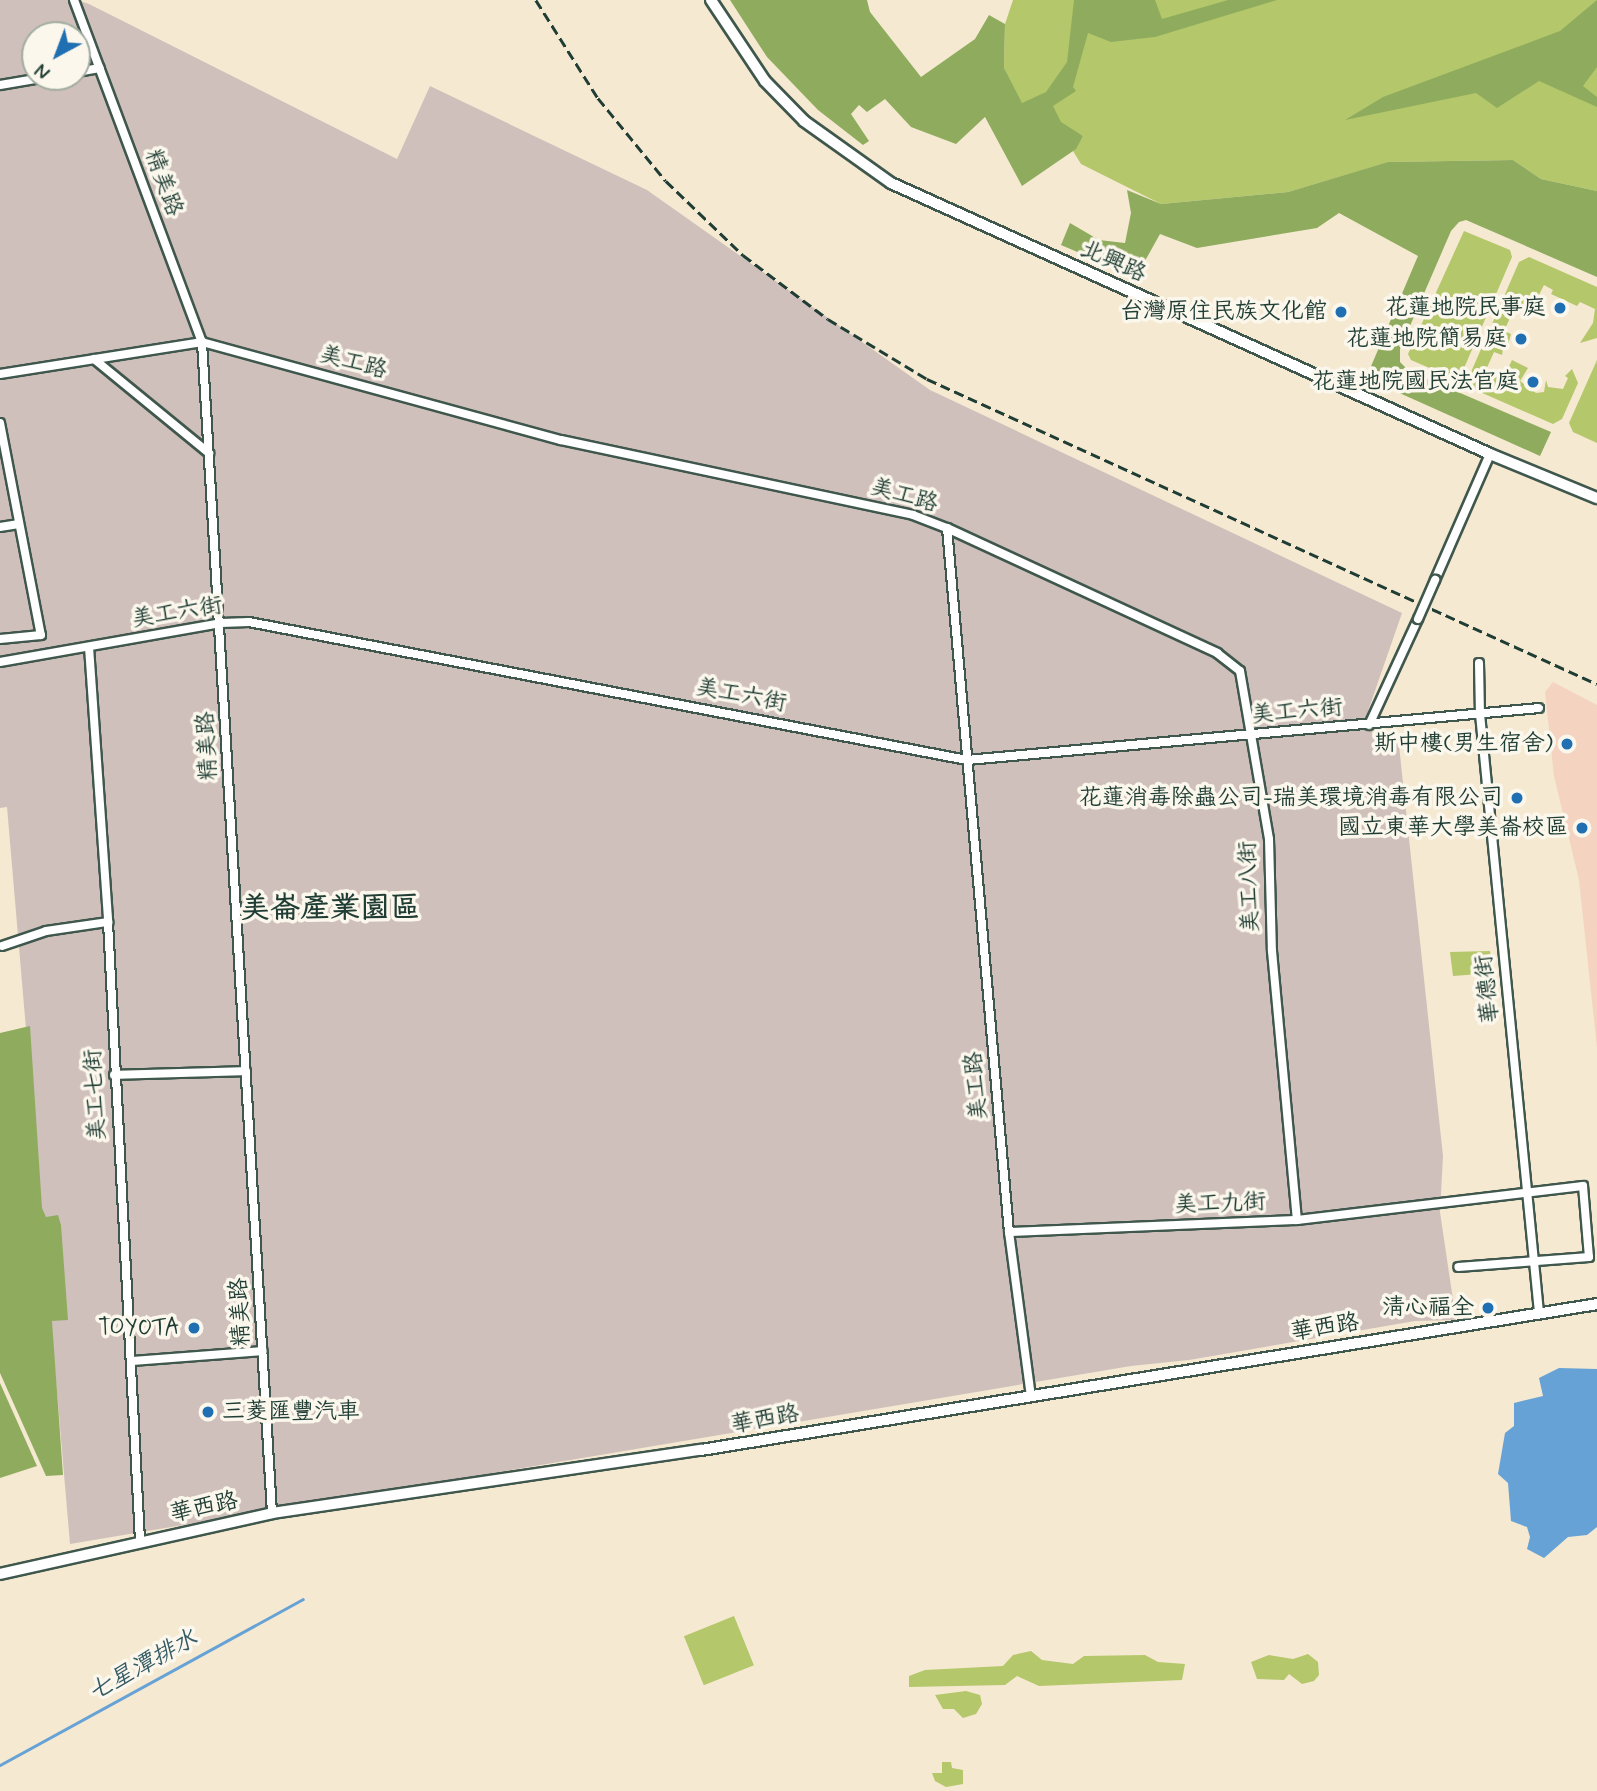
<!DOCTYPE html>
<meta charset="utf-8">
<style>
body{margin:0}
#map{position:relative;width:1597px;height:1791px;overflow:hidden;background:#f5e9d1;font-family:Mynerve,"LXGW WenKai TC",sans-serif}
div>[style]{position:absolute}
.built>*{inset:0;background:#f4d3c1}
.industrial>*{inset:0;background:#d0c0bc}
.green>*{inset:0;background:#b4c76a;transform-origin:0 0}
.forest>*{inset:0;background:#8fac5e}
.water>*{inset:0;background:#66a2d6}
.stream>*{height:2.5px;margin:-1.25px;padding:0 1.25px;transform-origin:1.25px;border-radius:1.25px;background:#66a2d6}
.roads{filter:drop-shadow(2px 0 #3f574c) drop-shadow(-2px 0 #3f574c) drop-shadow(0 2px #3f574c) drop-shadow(0 -2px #3f574c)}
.minor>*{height:8px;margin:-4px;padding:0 4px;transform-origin:4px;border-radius:4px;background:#fff}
.tertiary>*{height:10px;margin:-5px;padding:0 5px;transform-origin:5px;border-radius:5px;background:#fff}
.rail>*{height:2.5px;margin-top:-1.25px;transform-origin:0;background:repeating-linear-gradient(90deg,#1f3d34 0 10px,transparent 0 15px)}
.bridges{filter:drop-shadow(2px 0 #3f574c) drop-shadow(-2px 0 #3f574c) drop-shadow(0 2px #3f574c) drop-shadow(0 -2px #3f574c)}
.minor-bridge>*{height:8px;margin:-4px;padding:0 4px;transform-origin:4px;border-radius:4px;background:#fff}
.dots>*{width:19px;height:19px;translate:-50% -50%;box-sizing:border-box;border:4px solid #fbf7ec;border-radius:50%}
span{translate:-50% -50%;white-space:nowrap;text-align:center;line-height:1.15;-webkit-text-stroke:7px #fbf7ec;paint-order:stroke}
.street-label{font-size:23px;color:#1f3d34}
.poi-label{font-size:23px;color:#1f3d34}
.right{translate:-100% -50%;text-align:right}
.left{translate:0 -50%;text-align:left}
.water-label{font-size:24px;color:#345b65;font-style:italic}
.district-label{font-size:30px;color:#1f3d34;font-weight:700}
.north{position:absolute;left:21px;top:21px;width:70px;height:70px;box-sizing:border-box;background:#fbf7ec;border:2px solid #a3ada2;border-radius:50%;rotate:221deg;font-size:19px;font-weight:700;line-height:28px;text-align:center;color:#1f3d34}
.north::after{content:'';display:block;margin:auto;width:24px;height:32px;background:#1f6fb2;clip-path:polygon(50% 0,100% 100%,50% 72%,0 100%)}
</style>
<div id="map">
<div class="built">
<div style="clip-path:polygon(1553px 682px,1597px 705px,1597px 1048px,1579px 880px,1554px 776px,1545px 692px)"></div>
</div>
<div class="industrial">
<div style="clip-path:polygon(evenodd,0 0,77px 0,89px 4px,397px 159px,430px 86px,647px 190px,930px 390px,1402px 613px,1368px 711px,1373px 738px,1398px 736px,1443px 1156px,1440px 1212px,1456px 1320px,1415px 1321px,1189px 1360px,1131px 1366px,70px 1544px,7px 807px,0 808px,0 0,35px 35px,77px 35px,77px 77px,35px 77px,35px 35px)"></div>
</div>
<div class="green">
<div style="clip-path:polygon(1013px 0,1597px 0,1597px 191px,1541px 179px,1513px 160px,1389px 162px,1288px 192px,1161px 204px,1081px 164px,1073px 151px,1083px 136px,1022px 103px,1014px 94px,1004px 68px,1005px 24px)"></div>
<div style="clip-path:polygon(1464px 231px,1510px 250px,1512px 257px,1461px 375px,1455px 379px,1411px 360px,1408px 354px)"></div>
<div style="clip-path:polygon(1529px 257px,1597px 287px,1597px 338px,1580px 343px,1593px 323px,1595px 309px,1580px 302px,1577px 306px,1551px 294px,1553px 290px,1544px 285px,1533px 307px,1515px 307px,1504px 331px,1511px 334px,1507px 349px,1503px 348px,1502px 355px,1494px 352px,1485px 372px,1503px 380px,1512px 360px,1528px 368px,1520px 381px,1536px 393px,1544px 392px,1546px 380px,1548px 387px,1563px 389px,1568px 378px,1565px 376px,1572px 369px,1578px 383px,1562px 419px,1553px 424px,1471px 388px,1468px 379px,1519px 262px)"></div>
<div style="clip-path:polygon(1597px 360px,1597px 443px,1573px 432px,1569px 423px)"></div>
<div style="clip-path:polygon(1490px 951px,1493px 973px,1453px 976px,1450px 952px)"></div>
<div style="left:734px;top:1616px;width:53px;height:54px;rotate:68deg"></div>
<div style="clip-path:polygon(1031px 1651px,1042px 1660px,1073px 1664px,1084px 1656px,1145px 1655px,1158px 1662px,1185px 1664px,1182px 1680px,1039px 1686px,1017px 1676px,1005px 1685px,909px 1687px,909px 1676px,925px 1670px,1003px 1666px,1013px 1655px)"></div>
<div style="clip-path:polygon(1308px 1654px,1318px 1662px,1319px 1675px,1314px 1681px,1302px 1684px,1289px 1674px,1284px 1680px,1257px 1679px,1251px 1662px,1269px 1655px,1293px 1659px)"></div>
<div style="clip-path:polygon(966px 1691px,980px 1695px,982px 1704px,976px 1714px,963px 1718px,954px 1709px,943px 1709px,935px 1695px)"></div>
<div style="clip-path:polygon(942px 1762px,951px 1762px,952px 1768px,963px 1770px,963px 1784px,946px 1787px,935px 1781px,932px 1773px,942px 1773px)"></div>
</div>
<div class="forest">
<div style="clip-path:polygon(730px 0,867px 0,870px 12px,921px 77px,975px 39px,989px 15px,1005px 24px,1004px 68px,1022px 103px,1046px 92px,1067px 62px,1074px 0,1155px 0,1162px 19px,1228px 0,1277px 0,1155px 37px,1111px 42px,1088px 33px,1073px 87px,1076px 91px,1053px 106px,1061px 122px,1083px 136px,1076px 149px,1022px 186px,985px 117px,956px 144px,911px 127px,885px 99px,867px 112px,859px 105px,851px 114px,869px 141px,863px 145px,818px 110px,767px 57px)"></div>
<div style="clip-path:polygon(1597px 0,1597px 67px,1583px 86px,1597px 97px,1597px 107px,1539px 81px,1497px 108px,1476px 93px,1345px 120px,1383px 97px,1560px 31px)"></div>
<div style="clip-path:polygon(1513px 160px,1541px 179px,1597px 191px,1597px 277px,1466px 220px,1459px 222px,1451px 231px,1400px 349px,1400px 362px,1409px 371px,1551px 432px,1540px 456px,1366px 378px,1418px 256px,1339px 213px,1317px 228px,1197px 248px,1160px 234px,1136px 277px,1061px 245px,1070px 223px,1099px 240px,1125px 243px,1131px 213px,1127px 190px,1161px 204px,1288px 192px,1388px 162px)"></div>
<div style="clip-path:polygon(30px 1026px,42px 1208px,46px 1217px,58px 1215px,61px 1225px,68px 1320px,52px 1321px,63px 1475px,46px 1476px,0 1373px,0 1033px)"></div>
<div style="clip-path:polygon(0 1383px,37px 1466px,0 1478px)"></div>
</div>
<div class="water">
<div style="clip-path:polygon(1559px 1368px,1597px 1369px,1597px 1527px,1587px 1535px,1568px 1537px,1544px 1558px,1527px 1549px,1530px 1537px,1527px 1527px,1511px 1521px,1508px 1483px,1498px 1474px,1505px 1433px,1514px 1426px,1514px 1403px,1543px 1396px,1539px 1378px)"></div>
</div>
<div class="stream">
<div style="left:0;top:1765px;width:345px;rotate:-28.7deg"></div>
</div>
<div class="roads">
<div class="minor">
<div style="left:74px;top:0;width:365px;rotate:69.5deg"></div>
<div style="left:202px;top:342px;width:1173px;rotate:86.58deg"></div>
<div style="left:77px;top:72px;width:23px;rotate:-10deg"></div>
<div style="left:0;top:85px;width:48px;rotate:-9.7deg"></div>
<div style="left:94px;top:359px;width:149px;rotate:39.3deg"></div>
<div style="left:0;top:374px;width:205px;rotate:-9deg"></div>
<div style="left:202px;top:342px;width:372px;rotate:15.3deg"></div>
<div style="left:561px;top:440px;width:360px;rotate:12deg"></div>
<div style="left:913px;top:515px;width:36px;rotate:21deg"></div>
<div style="left:947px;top:528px;width:707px;rotate:84.97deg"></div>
<div style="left:1009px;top:1232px;width:165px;rotate:82.4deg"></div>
<div style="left:0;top:423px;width:216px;rotate:79.1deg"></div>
<div style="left:41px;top:635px;width:41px;rotate:174.4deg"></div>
<div style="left:0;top:527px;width:19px;rotate:-9deg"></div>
<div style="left:947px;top:528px;width:298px;rotate:24.8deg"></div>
<div style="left:1217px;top:653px;width:29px;rotate:38deg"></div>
<div style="left:1240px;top:671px;width:170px;rotate:80.2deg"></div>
<div style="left:1269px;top:839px;width:112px;rotate:88.5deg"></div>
<div style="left:1272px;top:951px;width:270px;rotate:84.7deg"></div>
<div style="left:1435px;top:580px;width:137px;rotate:-66.4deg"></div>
<div style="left:89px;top:647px;width:276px;rotate:86deg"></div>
<div style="left:108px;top:922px;width:620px;rotate:87.04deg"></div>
<div style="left:0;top:662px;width:224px;rotate:-10deg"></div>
<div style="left:221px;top:623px;width:28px;rotate:-2deg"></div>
<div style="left:249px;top:622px;width:731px;rotate:10.88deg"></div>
<div style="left:967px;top:760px;width:574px;rotate:-5.19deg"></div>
<div style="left:1479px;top:663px;width:51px;rotate:88.9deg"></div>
<div style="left:1480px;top:714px;width:601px;rotate:84.37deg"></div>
<div style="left:1369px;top:725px;width:117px;rotate:-65.2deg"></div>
<div style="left:2px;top:946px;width:46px;rotate:-18.8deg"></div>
<div style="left:46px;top:931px;width:63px;rotate:-8.3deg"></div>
<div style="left:114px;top:1075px;width:132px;rotate:-1.7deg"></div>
<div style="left:1009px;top:1232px;width:288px;rotate:-2.4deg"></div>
<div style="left:1297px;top:1220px;width:288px;rotate:-6.8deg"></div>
<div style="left:1583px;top:1186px;width:71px;rotate:85.2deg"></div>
<div style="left:1589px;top:1257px;width:131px;rotate:175.6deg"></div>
<div style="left:133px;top:1361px;width:130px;rotate:-4.4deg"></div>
</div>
<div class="tertiary">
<div style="left:711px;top:0;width:97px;rotate:56.3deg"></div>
<div style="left:765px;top:81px;width:56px;rotate:45.7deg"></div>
<div style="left:804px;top:121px;width:107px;rotate:35.5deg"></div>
<div style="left:891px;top:183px;width:657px;rotate:24.34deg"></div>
<div style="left:1490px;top:454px;width:116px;rotate:22.4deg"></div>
<div style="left:0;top:1574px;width:279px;rotate:-12.6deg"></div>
<div style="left:272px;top:1513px;width:434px;rotate:-8.4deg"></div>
<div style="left:701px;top:1450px;width:908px;rotate:-9.25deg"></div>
</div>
</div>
<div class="rail">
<div style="left:536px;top:0;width:116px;rotate:57.7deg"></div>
<div style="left:598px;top:98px;width:107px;rotate:50.7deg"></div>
<div style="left:666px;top:181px;width:107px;rotate:43.9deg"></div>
<div style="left:743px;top:255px;width:106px;rotate:37deg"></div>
<div style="left:828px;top:319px;width:116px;rotate:31.2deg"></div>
<div style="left:927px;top:379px;width:736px;rotate:24.48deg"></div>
</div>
<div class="bridges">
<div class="minor-bridge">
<div style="left:1418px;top:619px;width:43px;rotate:-66.4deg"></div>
</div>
</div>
<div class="dots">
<div style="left:1560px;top:308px;background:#1f6fb2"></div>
<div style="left:1341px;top:312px;background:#1f6fb2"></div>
<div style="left:1521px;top:339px;background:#1f6fb2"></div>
<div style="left:1533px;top:382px;background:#1f6fb2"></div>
<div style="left:1567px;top:744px;background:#1f6fb2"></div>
<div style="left:1517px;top:798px;background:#1f6fb2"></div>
<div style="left:1582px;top:828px;background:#1f6fb2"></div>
<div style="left:1488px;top:1308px;background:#1f6fb2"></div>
<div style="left:194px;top:1328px;background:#1f6fb2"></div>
<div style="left:208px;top:1412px;background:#1f6fb2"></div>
</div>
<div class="street-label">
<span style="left:163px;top:183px;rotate:70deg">精美路</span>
<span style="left:1113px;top:262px;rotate:24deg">北興路</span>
<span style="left:353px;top:363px;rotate:15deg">美工路</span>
<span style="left:904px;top:496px;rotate:16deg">美工路</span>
<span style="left:177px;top:613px;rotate:-9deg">美工六街</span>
<span style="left:741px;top:696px;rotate:11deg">美工六街</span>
<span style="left:1297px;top:712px;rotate:-5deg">美工六街</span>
<span style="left:208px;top:746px;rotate:-93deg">精美路</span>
<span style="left:1250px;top:887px;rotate:-92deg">美工八街</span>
<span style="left:1488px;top:989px;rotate:-96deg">華德街</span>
<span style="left:977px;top:1086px;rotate:-95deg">美工路</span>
<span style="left:96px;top:1095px;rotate:-93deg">美工七街</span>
<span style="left:1220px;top:1204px;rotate:-2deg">美工九街</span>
<span style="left:241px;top:1312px;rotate:-93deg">精美路</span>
<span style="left:1325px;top:1328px;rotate:-9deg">華西路</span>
<span style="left:765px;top:1420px;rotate:-10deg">華西路</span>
<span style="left:204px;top:1508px;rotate:-12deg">華西路</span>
</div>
<div class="poi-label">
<span class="right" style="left:1546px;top:308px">花蓮地院民事庭</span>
<span class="right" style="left:1327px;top:312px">台灣原住民族文化館</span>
<span class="right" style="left:1507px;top:339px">花蓮地院簡易庭</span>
<span class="right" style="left:1519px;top:382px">花蓮地院國民法官庭</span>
<span class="right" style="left:1553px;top:744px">斯中樓(男生宿舍)</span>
<span class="right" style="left:1503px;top:798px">花蓮消毒除蟲公司-瑞美環境消毒有限公司</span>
<span class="right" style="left:1568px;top:828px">國立東華大學美崙校區</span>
<span class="right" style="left:1474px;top:1308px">清心福全</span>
<span class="right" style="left:180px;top:1328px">TOYOTA</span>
<span class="left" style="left:222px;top:1412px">三菱匯豐汽車</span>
</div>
<div class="water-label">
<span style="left:143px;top:1666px;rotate:-29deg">七星潭排水</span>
</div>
<div class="district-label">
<span style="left:330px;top:909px">美崙產業園區</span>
</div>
<div class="north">N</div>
</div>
